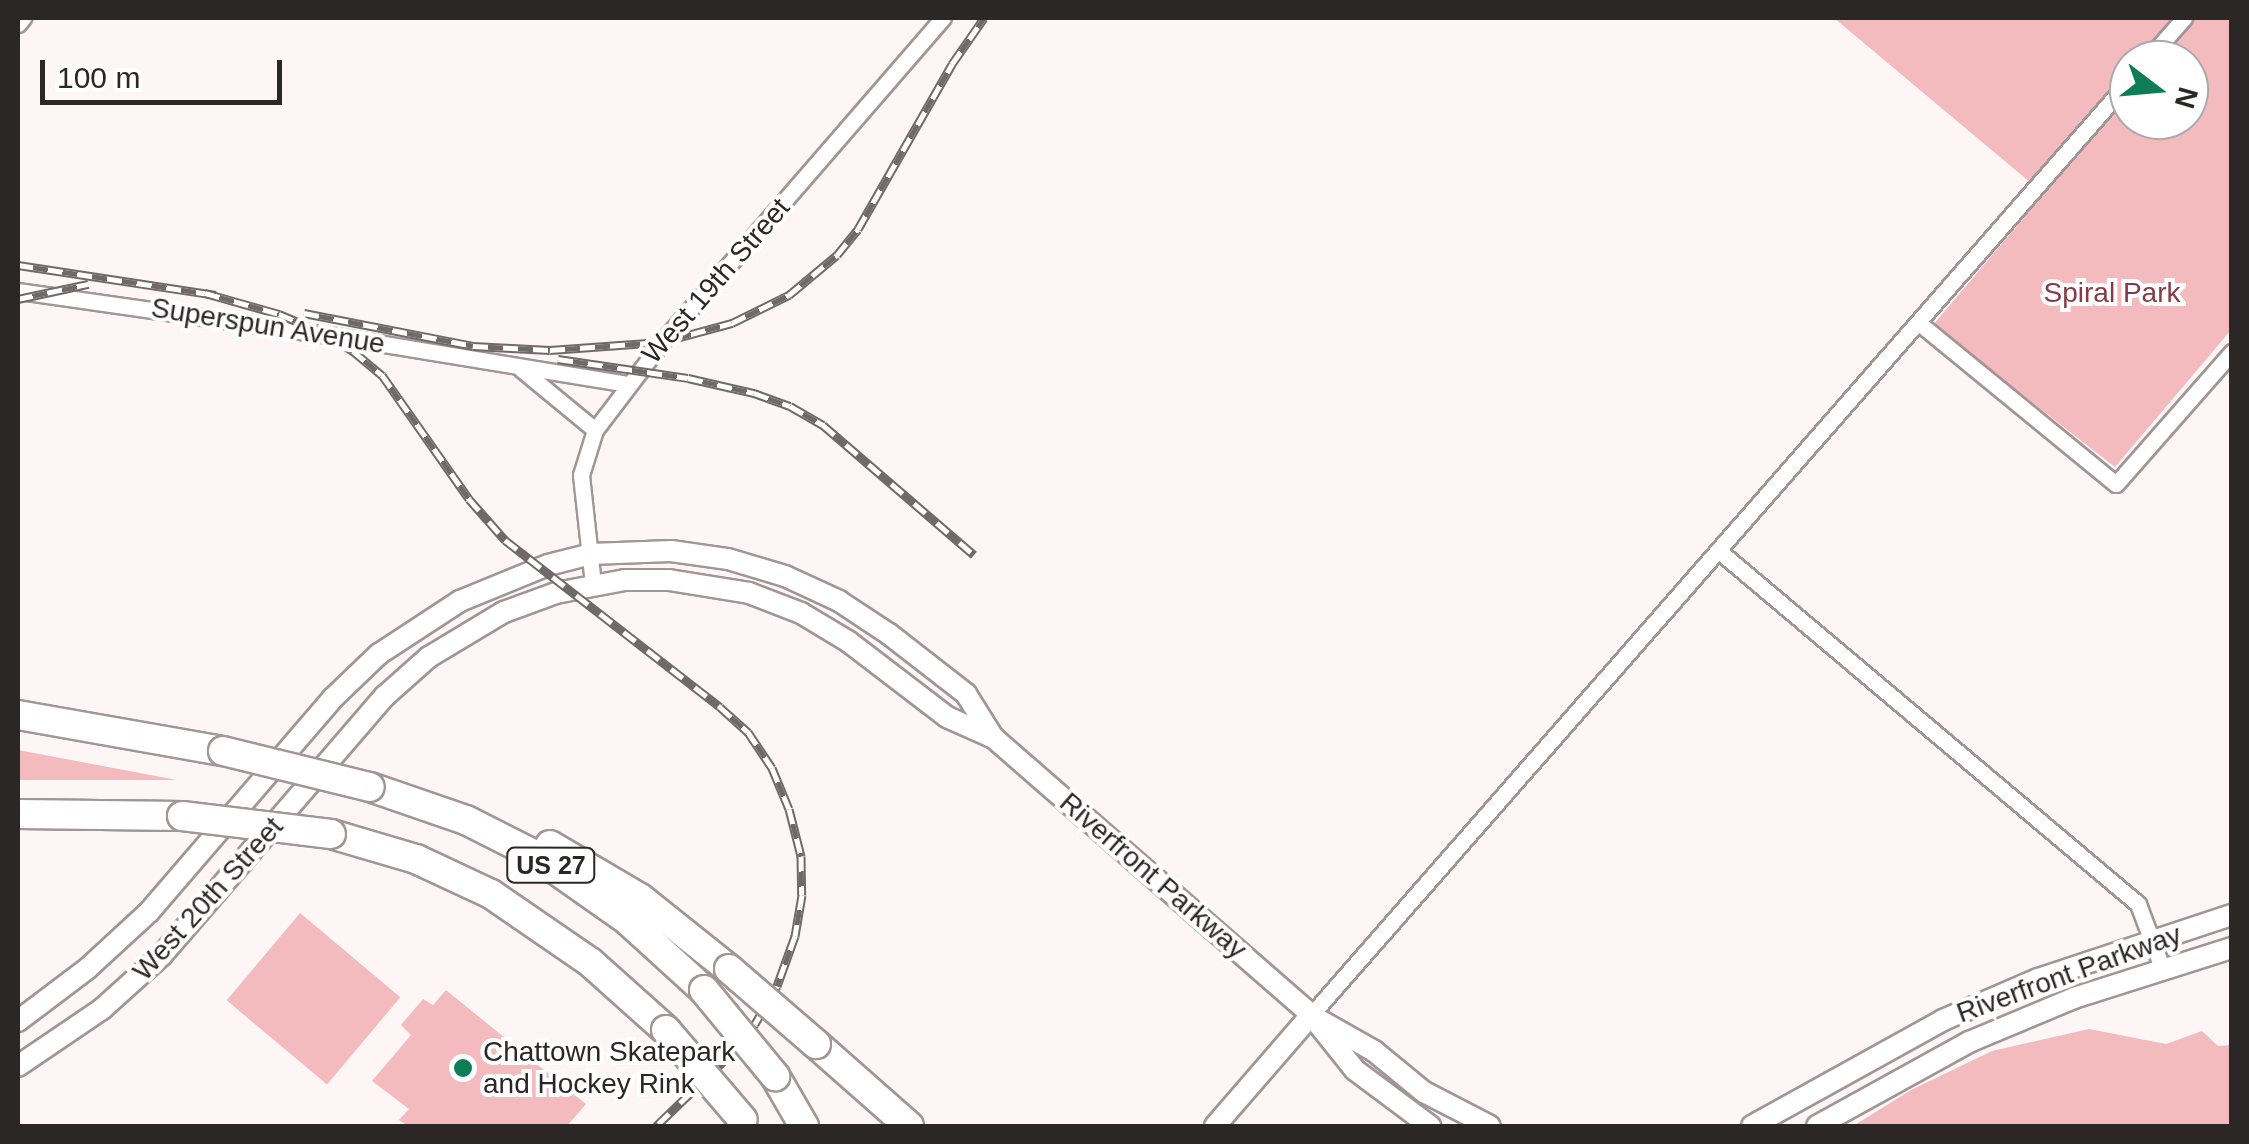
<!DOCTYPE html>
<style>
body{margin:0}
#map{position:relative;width:2249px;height:1144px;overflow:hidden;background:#fef5f6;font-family:Arial,sans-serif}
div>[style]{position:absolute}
.green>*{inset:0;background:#f4bbbf;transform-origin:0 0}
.roads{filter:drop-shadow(2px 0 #a29596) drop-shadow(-2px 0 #a29596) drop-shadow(0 2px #a29596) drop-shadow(0 -2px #a29596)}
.street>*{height:15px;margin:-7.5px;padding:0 7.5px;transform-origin:7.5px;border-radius:7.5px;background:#fff}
.secondary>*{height:20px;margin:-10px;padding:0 10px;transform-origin:10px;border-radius:10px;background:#fff}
.highway>*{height:28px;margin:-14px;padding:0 14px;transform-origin:14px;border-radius:14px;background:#fff}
.rail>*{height:9px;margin-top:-4.5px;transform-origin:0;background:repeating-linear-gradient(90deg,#fff 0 15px,#6f6969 0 30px);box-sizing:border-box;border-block:2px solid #6f6969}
.bridges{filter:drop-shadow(2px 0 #a29596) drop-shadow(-2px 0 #a29596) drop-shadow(0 2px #a29596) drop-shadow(0 -2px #a29596)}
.highway-bridge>*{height:28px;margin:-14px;padding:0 14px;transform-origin:14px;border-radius:14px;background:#fff}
.dots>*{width:28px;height:28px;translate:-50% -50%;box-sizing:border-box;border:5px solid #fff;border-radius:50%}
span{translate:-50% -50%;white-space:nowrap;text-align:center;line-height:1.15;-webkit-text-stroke:8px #fff;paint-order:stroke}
.shield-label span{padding:2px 8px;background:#fff;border:2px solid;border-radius:8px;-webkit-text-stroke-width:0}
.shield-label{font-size:25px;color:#2c2727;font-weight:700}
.street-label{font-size:28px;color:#2c2727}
.park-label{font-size:28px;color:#843b45}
.poi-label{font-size:28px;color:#2c2727}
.left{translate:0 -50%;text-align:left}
.frame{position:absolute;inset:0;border:20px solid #2c2727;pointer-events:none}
.north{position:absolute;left:2109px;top:40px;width:100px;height:100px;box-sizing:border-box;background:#fff;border:2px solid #aba9a9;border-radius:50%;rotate:106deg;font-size:28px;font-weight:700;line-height:40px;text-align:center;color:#2c2727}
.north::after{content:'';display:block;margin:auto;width:35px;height:45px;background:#0e7c57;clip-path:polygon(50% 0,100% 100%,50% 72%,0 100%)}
.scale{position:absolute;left:40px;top:60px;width:242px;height:45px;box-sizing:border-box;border:5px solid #2c2727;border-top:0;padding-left:12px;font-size:30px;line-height:35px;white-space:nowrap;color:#2c2727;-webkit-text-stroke:8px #fff;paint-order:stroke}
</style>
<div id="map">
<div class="green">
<div style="clip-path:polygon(evenodd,1834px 18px,2231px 18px,2231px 330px,2115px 467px,1933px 325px,2044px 194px,1834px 18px,2129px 60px,2189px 60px,2189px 120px,2129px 120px,2129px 60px)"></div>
<div style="clip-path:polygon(18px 750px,177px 780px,18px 780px)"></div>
<div style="left:300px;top:913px;width:131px;height:114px;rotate:40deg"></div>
<div style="clip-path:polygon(446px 990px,586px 1104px,567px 1126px,408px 1126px,399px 1120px,409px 1109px,372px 1081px,411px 1035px,401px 1025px,423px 999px,433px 1005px)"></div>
<div style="clip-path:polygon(2089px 1029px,2166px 1044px,2202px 1031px,2218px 1046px,2231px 1045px,2231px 1126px,1853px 1126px,1911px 1090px,1992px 1051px)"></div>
</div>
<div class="roads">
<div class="street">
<div style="left:18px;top:24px;width:8px;rotate:-50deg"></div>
<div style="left:2147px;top:60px;width:56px;rotate:-48.6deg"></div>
<div style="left:18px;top:291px;width:314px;rotate:8.1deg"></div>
<div style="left:329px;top:335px;width:302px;rotate:9.3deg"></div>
<div style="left:1919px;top:323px;width:254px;rotate:39.3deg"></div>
<div style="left:2116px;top:484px;width:176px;rotate:-48.7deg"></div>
<div style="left:521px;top:369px;width:96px;rotate:39.5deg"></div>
<div style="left:1719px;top:551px;width:548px;rotate:40.11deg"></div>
<div style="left:2138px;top:904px;width:71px;rotate:69.3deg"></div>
<div style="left:593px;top:584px;width:110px;rotate:-96.3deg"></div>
<div style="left:581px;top:475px;width:47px;rotate:-72.7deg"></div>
<div style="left:595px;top:430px;width:111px;rotate:-52.7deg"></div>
<div style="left:662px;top:342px;width:429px;rotate:-49.1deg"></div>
<div style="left:1311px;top:1015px;width:1242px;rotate:-48.79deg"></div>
</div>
<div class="secondary">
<div style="left:18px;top:1021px;width:88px;rotate:-37.1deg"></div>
<div style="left:88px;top:968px;width:83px;rotate:-42.6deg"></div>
<div style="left:149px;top:912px;width:281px;rotate:-49.3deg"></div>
<div style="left:332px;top:699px;width:65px;rotate:-43.8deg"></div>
<div style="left:379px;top:654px;width:97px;rotate:-33.2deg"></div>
<div style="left:460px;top:601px;width:95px;rotate:-22.2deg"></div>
<div style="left:548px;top:565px;width:44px;rotate:-14.3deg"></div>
<div style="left:591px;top:554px;width:80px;rotate:-2.1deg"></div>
<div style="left:671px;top:551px;width:58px;rotate:8deg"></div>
<div style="left:728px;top:559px;width:59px;rotate:16.6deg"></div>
<div style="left:785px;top:576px;width:60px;rotate:24.8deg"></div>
<div style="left:839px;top:601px;width:60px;rotate:33.4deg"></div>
<div style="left:889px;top:634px;width:98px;rotate:37.9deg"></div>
<div style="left:966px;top:694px;width:51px;rotate:57.9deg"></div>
<div style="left:1321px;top:1021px;width:61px;rotate:29.5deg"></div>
<div style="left:1374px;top:1051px;width:65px;rotate:39.4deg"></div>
<div style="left:1424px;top:1092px;width:74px;rotate:27.3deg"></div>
<div style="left:18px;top:1066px;width:102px;rotate:-34.2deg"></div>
<div style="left:102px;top:1009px;width:81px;rotate:-42deg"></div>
<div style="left:162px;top:955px;width:342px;rotate:-49.3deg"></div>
<div style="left:385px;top:696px;width:59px;rotate:-41.6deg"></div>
<div style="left:429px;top:657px;width:87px;rotate:-31deg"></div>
<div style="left:504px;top:612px;width:55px;rotate:-20.1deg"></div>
<div style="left:556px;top:593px;width:70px;rotate:-10.7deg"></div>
<div style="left:625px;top:580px;width:44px"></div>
<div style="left:669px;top:580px;width:81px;rotate:9.2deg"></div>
<div style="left:749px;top:593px;width:56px;rotate:21deg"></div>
<div style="left:801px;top:613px;width:56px;rotate:31.1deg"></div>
<div style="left:849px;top:642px;width:123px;rotate:37.4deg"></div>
<div style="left:947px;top:717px;width:51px;rotate:24.1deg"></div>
<div style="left:994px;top:738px;width:421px;rotate:41.1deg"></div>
<div style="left:1311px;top:1015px;width:70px;rotate:51.3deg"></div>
<div style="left:1355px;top:1070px;width:94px;rotate:36.7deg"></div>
<div style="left:1215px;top:1126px;width:147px;rotate:-49.1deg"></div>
<div style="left:1752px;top:1126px;width:218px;rotate:-29deg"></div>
<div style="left:1943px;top:1020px;width:103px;rotate:-23.3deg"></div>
<div style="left:2038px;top:979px;width:204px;rotate:-18.3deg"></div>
<div style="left:1817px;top:1126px;width:174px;rotate:-28.9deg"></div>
<div style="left:1969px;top:1042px;width:114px;rotate:-22.7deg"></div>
<div style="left:2074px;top:998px;width:166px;rotate:-17.6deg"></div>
</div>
<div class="highway">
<div style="left:18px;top:715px;width:208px;rotate:10deg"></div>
<div style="left:370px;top:787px;width:102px;rotate:19deg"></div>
<div style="left:466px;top:820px;width:77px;rotate:26.9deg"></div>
<div style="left:535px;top:855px;width:113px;rotate:35.2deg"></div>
<div style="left:627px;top:920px;width:104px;rotate:42.3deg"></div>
<div style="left:18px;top:814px;width:164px;rotate:0.7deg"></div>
<div style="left:331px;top:834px;width:89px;rotate:16.4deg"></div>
<div style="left:416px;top:859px;width:83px;rotate:25deg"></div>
<div style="left:491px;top:894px;width:120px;rotate:34.5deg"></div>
<div style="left:590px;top:962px;width:102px;rotate:41.8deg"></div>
<div style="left:550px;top:845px;width:104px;rotate:30.5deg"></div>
<div style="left:640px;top:898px;width:114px;rotate:38.6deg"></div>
<div style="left:816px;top:1044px;width:124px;rotate:41.4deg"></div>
<div style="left:775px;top:1076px;width:58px;rotate:59.9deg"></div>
</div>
</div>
<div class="rail">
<div style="left:18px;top:265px;width:200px;rotate:8.6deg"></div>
<div style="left:205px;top:293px;width:77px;rotate:15.8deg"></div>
<div style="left:279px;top:314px;width:54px;rotate:22.8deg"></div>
<div style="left:329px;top:335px;width:29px;rotate:34deg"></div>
<div style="left:353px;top:351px;width:38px;rotate:40deg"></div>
<div style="left:382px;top:375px;width:151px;rotate:54.9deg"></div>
<div style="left:469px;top:499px;width:55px;rotate:48.7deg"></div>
<div style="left:505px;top:540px;width:272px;rotate:37.8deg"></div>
<div style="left:720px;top:707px;width:38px;rotate:42deg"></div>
<div style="left:748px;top:732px;width:43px;rotate:56.3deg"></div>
<div style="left:772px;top:768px;width:44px;rotate:67.5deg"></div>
<div style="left:789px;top:809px;width:49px;rotate:75.7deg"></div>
<div style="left:801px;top:856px;width:39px;rotate:89deg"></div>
<div style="left:802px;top:895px;width:42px;rotate:99.7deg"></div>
<div style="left:795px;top:936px;width:53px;rotate:109.8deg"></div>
<div style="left:777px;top:986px;width:44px;rotate:120.1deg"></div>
<div style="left:755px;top:1024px;width:34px;rotate:128deg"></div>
<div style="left:734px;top:1051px;width:108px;rotate:136.1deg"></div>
<div style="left:18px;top:299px;width:72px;rotate:-12.1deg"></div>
<div style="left:304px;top:313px;width:172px;rotate:11deg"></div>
<div style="left:473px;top:346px;width:77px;rotate:3deg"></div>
<div style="left:550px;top:350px;width:112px;rotate:-4.1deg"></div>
<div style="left:662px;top:342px;width:73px;rotate:-15.2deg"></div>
<div style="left:732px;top:323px;width:64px;rotate:-26.2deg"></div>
<div style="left:789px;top:295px;width:62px;rotate:-39.8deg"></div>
<div style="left:837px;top:255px;width:33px;rotate:-51deg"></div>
<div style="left:858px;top:229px;width:190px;rotate:-60.3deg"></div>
<div style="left:952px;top:64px;width:56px;rotate:-55.2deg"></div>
<div style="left:558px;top:359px;width:131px;rotate:8.3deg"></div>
<div style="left:688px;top:378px;width:68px;rotate:12.8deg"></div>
<div style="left:754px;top:393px;width:38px;rotate:20deg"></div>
<div style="left:790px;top:406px;width:38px;rotate:30deg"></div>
<div style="left:823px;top:425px;width:199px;rotate:40.7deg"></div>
</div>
<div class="bridges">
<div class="highway-bridge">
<div style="left:223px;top:751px;width:151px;rotate:13.8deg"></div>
<div style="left:182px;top:816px;width:150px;rotate:6.9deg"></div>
<div style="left:729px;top:969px;width:115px;rotate:40.8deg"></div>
<div style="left:704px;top:990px;width:112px;rotate:50.5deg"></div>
<div style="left:666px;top:1030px;width:118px;rotate:49.5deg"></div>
</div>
</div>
<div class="dots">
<div style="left:463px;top:1068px;background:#0e7c57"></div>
</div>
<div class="shield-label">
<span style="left:551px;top:865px">US 27</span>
</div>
<div class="street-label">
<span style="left:716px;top:281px;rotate:-49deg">West 19th Street</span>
<span style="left:268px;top:326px;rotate:9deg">Superspun Avenue</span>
<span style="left:1153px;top:876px;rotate:41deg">Riverfront Parkway</span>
<span style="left:208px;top:899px;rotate:-48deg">West 20th Street</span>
<span style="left:2069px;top:974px;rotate:-20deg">Riverfront Parkway</span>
</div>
<div class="park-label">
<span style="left:2112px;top:293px">Spiral Park</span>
</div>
<div class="poi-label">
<span class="left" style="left:483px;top:1068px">Chattown Skatepark<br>and Hockey Rink</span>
</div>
<div class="frame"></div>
<div class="north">N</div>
<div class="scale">100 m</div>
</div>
